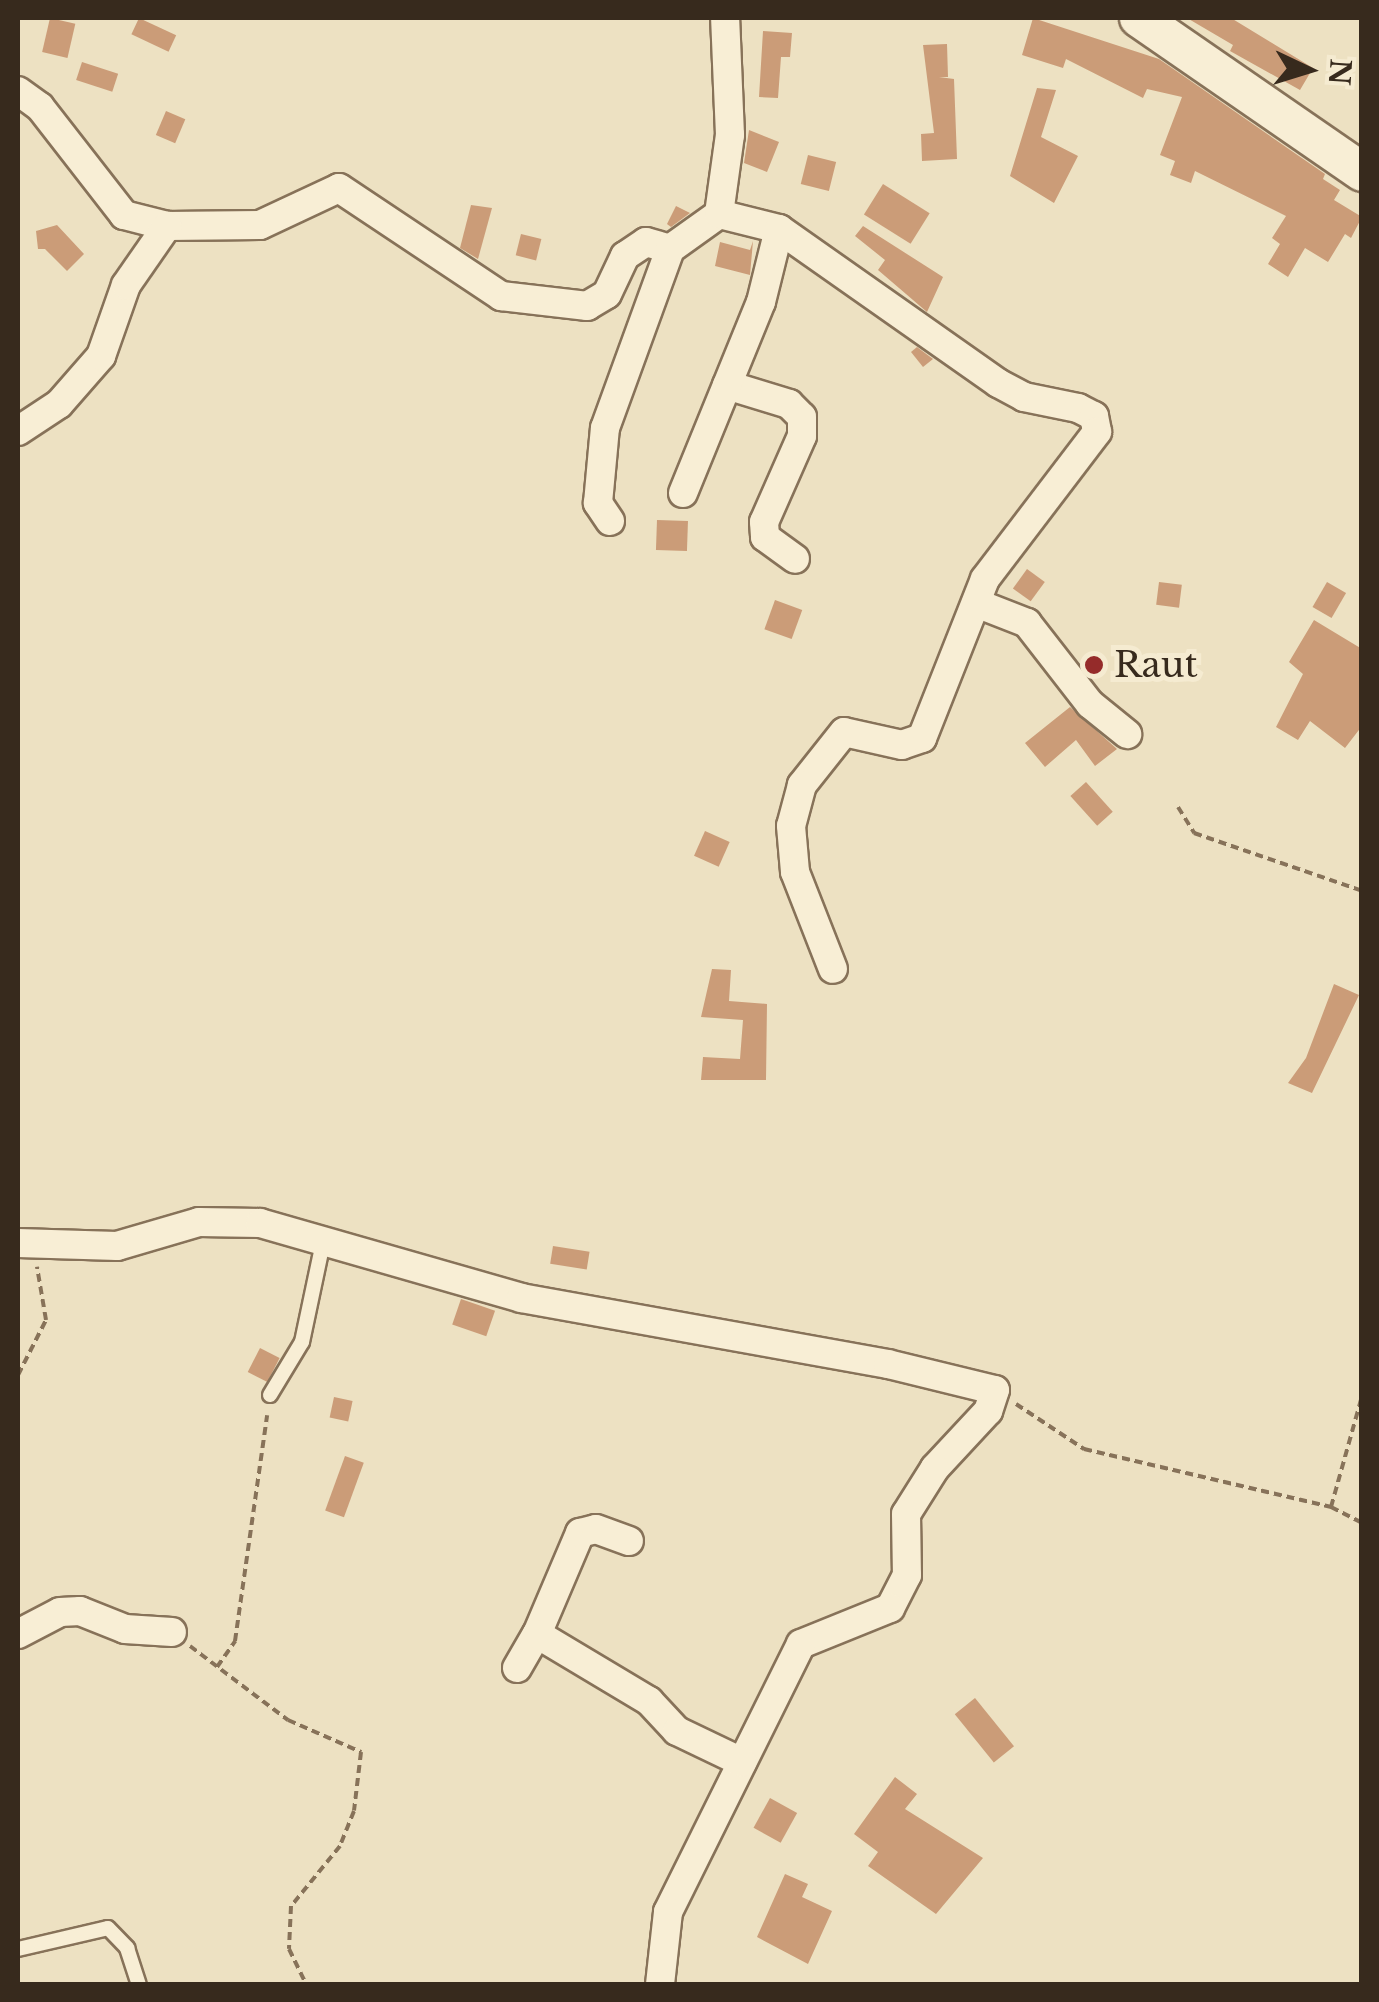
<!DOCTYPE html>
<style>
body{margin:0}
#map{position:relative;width:1379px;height:2002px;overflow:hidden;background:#ede1c2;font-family:"Libre Baskerville",serif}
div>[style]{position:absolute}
.building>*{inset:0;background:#cb9c78;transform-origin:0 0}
.path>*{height:4px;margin-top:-2px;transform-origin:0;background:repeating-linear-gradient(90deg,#877259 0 8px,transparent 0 13px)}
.roads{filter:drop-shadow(2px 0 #877259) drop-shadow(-2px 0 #877259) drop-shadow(0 2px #877259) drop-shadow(0 -2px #877259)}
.service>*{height:14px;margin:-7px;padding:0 7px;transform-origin:7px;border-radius:7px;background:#f8eed5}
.minor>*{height:28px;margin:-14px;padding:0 14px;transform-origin:14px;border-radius:14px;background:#f8eed5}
.secondary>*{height:38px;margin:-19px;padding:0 19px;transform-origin:19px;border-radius:19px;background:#f8eed5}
.dots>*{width:28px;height:28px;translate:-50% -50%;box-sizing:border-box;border:5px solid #f5ebd1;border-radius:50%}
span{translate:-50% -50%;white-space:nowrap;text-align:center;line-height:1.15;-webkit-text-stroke:10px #f5ebd1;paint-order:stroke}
.poi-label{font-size:35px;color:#372a1d}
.left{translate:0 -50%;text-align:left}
.frame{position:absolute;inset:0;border:20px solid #372a1d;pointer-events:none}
.north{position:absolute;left:1259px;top:20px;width:100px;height:100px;-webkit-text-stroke:8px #f5ebd1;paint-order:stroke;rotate:94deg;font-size:28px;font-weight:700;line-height:40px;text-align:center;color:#372a1d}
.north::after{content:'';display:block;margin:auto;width:35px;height:45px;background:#372a1d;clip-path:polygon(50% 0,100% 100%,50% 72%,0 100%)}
</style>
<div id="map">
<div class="building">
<div style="left:50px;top:18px;width:26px;height:35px;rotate:13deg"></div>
<div style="left:139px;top:18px;width:41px;height:18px;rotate:25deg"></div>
<div style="clip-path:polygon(1033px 18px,1159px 59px,1325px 174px,1323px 179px,1340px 190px,1334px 200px,1362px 217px,1351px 238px,1345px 234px,1328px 262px,1305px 248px,1288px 277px,1268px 264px,1280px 244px,1272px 238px,1286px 216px,1195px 171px,1191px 183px,1170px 175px,1175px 161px,1160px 155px,1182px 97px,1147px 89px,1143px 98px,1066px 59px,1063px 68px,1022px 55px)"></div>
<div style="clip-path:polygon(1187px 18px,1231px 18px,1313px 68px,1300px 90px,1230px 51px,1233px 45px)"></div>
<div style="clip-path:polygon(763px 31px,792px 33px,790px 57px,781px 57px,778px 98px,759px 97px)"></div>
<div style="clip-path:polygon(947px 44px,948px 77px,939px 77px,954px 79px,957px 159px,922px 161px,921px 134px,934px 133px,923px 45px)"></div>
<div style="left:82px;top:62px;width:38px;height:19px;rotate:18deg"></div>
<div style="clip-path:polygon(1037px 88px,1056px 90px,1041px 137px,1078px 156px,1054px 203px,1010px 176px)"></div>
<div style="left:166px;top:111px;width:21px;height:26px;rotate:23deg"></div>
<div style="clip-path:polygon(749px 130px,779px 142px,767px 172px,744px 163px)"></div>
<div style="left:808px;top:155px;width:29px;height:30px;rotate:14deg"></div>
<div style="left:883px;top:184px;width:55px;height:36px;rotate:32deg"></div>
<div style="clip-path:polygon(471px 205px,492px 208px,478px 259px,460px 248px)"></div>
<div style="clip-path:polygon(676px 206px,690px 213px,671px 227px,667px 224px)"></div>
<div style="clip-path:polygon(57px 225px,84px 254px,67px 271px,45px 249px,38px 249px,36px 231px)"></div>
<div style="clip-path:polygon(863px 226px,943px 277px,927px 312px,878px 270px,885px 260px,855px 236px)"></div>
<div style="left:521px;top:234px;width:21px;height:22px;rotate:14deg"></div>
<div style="clip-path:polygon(753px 241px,750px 275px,715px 266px,720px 242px,750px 250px)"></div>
<div style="clip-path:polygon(917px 347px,933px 359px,923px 367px,911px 352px)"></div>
<div style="left:657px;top:520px;width:31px;height:30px;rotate:2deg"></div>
<div style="left:1027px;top:569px;width:22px;height:24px;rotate:36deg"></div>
<div style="left:1159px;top:582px;width:23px;height:23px;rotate:7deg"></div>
<div style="left:1327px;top:582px;width:22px;height:29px;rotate:30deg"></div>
<div style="left:775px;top:600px;width:29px;height:31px;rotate:20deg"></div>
<div style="clip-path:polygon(1314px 620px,1362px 649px,1362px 726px,1345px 748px,1310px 721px,1298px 740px,1276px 727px,1303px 674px,1289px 662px)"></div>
<div style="clip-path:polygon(1070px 707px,1117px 749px,1095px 766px,1076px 740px,1045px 767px,1025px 743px)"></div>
<div style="left:1086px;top:782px;width:40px;height:21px;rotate:48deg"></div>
<div style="left:705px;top:831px;width:27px;height:27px;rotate:24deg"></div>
<div style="clip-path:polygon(712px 969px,731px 970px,729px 1001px,767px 1004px,766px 1080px,701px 1080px,703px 1057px,740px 1059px,743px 1020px,701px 1017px)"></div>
<div style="clip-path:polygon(1334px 984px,1359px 995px,1312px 1093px,1288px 1083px,1306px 1058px)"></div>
<div style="left:553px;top:1246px;width:37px;height:18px;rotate:9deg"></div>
<div style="left:461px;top:1299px;width:36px;height:27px;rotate:19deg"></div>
<div style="left:260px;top:1348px;width:22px;height:27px;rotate:27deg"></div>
<div style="left:334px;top:1397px;width:19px;height:21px;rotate:12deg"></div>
<div style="left:345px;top:1456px;width:20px;height:58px;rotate:20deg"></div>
<div style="left:975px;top:1698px;width:62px;height:26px;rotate:51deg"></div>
<div style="clip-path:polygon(895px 1777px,917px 1794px,905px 1809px,983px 1858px,936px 1914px,868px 1866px,878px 1852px,854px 1834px)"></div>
<div style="left:770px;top:1798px;width:31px;height:34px;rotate:29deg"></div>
<div style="clip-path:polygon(785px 1874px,808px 1884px,802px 1897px,832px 1911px,808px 1964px,757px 1937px)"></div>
</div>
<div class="path">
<div style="left:1178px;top:807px;width:31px;rotate:58deg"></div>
<div style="left:1194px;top:833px;width:178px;rotate:19deg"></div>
<div style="left:18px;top:1375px;width:62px;rotate:-63deg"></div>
<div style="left:46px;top:1320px;width:54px;rotate:-99.6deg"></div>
<div style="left:1016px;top:1404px;width:82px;rotate:33.5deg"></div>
<div style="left:1084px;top:1449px;width:254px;rotate:13.2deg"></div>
<div style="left:1331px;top:1507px;width:35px;rotate:27deg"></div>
<div style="left:1331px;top:1507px;width:115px;rotate:-74.4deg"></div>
<div style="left:190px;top:1646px;width:123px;rotate:37.1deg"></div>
<div style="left:288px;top:1720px;width:80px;rotate:23.7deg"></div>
<div style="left:361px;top:1752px;width:59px;rotate:96.8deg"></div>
<div style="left:354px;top:1811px;width:38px;rotate:112deg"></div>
<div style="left:340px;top:1846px;width:77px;rotate:129.2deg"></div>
<div style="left:291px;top:1906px;width:43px;rotate:92.7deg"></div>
<div style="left:289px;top:1949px;width:39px;rotate:64deg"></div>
<div style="left:217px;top:1667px;width:32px;rotate:-55deg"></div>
<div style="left:235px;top:1641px;width:228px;rotate:-81.9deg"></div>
</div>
<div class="roads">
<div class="service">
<div style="left:270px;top:1395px;width:62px;rotate:-58.9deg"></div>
<div style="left:302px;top:1342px;width:102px;rotate:-78.1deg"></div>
<div style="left:18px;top:1949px;width:92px;rotate:-13.1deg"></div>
<div style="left:108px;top:1928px;width:28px;rotate:46deg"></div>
<div style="left:127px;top:1948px;width:38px;rotate:72deg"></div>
</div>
<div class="minor">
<div style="left:18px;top:91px;width:27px;rotate:36deg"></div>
<div style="left:40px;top:107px;width:137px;rotate:52.1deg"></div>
<div style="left:124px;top:215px;width:44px;rotate:14.3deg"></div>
<div style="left:167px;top:226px;width:93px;rotate:-0.6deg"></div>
<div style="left:260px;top:225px;width:87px;rotate:-25.1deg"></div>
<div style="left:339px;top:188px;width:195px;rotate:33.7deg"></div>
<div style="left:501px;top:296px;width:87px;rotate:6.6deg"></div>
<div style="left:587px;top:306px;width:23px;rotate:-31deg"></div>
<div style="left:607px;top:294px;width:42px;rotate:-64.7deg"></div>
<div style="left:625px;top:256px;width:25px;rotate:-34deg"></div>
<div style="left:646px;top:242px;width:25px;rotate:16deg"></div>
<div style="left:670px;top:249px;width:60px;rotate:-35.5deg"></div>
<div style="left:719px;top:214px;width:80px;rotate:-82.1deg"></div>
<div style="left:730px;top:135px;width:117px;rotate:-92.4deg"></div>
<div style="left:719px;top:214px;width:62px;rotate:14deg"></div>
<div style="left:779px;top:229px;width:268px;rotate:35.1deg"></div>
<div style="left:998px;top:383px;width:30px;rotate:28deg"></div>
<div style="left:1024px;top:397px;width:55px;rotate:11.5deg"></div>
<div style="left:1078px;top:408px;width:18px;rotate:27deg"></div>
<div style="left:1094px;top:416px;width:16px;rotate:79deg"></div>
<div style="left:1097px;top:432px;width:185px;rotate:127.3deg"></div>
<div style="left:985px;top:579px;width:171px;rotate:111.6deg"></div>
<div style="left:922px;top:738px;width:21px;rotate:161deg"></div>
<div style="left:902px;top:745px;width:59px;rotate:-167.4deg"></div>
<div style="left:844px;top:732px;width:68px;rotate:128.4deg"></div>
<div style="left:802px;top:785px;width:42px;rotate:105deg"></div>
<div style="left:791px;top:826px;width:46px;rotate:85deg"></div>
<div style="left:795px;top:872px;width:104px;rotate:68.6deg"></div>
<div style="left:727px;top:385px;width:65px;rotate:17deg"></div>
<div style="left:789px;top:404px;width:18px;rotate:45deg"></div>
<div style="left:802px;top:417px;width:19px;rotate:90deg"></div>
<div style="left:802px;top:436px;width:94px;rotate:113.8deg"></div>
<div style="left:764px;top:522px;width:15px;rotate:86deg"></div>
<div style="left:765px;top:537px;width:37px;rotate:36deg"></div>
<div style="left:18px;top:431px;width:49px;rotate:-33.4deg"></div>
<div style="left:59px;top:404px;width:64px;rotate:-48.8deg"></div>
<div style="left:101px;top:356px;width:75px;rotate:-70.6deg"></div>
<div style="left:126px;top:285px;width:72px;rotate:-55.2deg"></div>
<div style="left:683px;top:493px;width:206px;rotate:-67.8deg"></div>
<div style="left:761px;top:302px;width:75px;rotate:-76.1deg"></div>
<div style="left:610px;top:521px;width:22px;rotate:-124deg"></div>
<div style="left:598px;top:503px;width:75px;rotate:-84.7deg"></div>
<div style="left:605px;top:428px;width:190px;rotate:-70deg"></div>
<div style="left:976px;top:603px;width:55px;rotate:21.4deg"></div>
<div style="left:1027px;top:623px;width:103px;rotate:52.1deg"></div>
<div style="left:1090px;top:704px;width:48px;rotate:39deg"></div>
<div style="left:18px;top:1243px;width:99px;rotate:1.7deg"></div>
<div style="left:117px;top:1246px;width:85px;rotate:-16.3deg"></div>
<div style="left:199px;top:1222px;width:61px;rotate:0.9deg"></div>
<div style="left:260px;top:1223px;width:272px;rotate:16deg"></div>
<div style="left:521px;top:1298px;width:373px;rotate:10.2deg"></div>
<div style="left:888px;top:1364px;width:110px;rotate:13.7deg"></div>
<div style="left:995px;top:1390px;width:22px;rotate:108deg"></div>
<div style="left:988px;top:1411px;width:78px;rotate:132.9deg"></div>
<div style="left:935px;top:1468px;width:54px;rotate:122.2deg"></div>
<div style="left:906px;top:1514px;width:61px;rotate:89.1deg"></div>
<div style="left:907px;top:1575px;width:37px;rotate:117deg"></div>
<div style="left:890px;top:1608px;width:96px;rotate:158deg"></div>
<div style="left:801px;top:1644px;width:299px;rotate:116.4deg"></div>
<div style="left:668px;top:1912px;width:72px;rotate:96.3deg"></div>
<div style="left:18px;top:1634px;width:47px;rotate:-27.6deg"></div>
<div style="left:60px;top:1612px;width:20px;rotate:-3deg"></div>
<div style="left:80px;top:1611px;width:48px;rotate:21.8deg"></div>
<div style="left:125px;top:1629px;width:47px;rotate:3.7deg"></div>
<div style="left:537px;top:1634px;width:110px;rotate:-66.9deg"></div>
<div style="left:580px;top:1533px;width:16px;rotate:-14deg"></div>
<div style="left:596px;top:1529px;width:35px;rotate:20deg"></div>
<div style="left:517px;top:1668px;width:39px;rotate:-60deg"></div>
<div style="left:537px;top:1634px;width:131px;rotate:30.9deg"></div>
<div style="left:649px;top:1701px;width:41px;rotate:47deg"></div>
<div style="left:677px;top:1731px;width:72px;rotate:25.5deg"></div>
</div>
<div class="secondary">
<div style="left:1139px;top:18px;width:271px;rotate:34.6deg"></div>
</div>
</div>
<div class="dots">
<div style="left:1094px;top:665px;background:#952b2a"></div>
</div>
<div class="poi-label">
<span class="left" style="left:1114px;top:665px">Raut</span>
</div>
<div class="frame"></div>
<div class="north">N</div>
</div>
